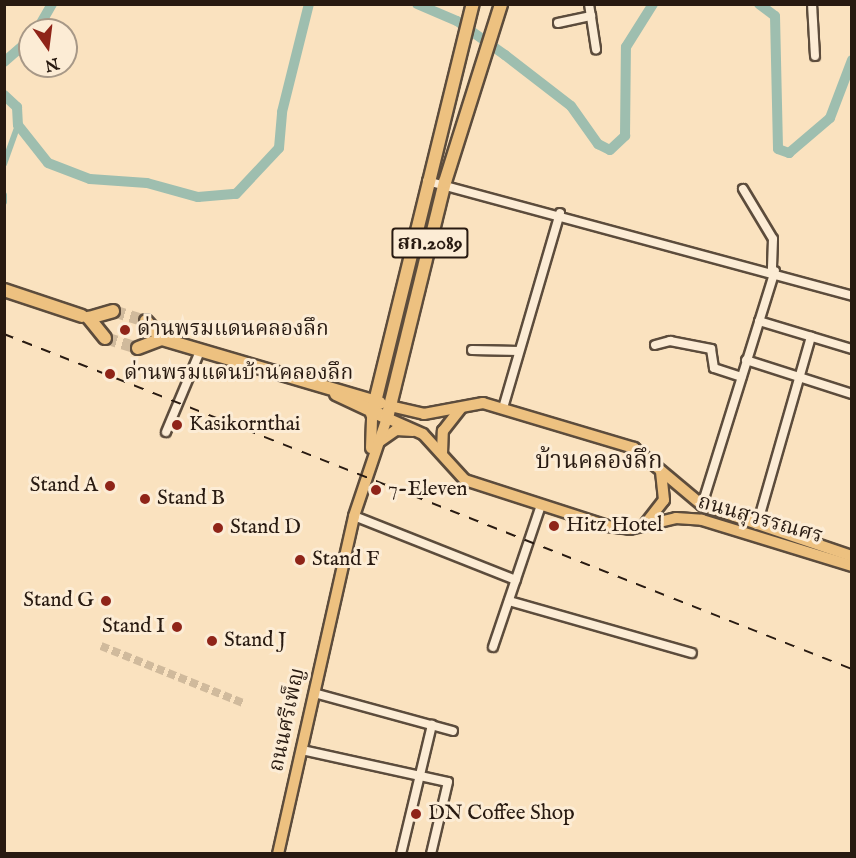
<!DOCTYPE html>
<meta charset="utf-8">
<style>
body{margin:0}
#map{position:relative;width:856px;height:858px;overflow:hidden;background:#fae2bf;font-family:"IM FELL English","Noto Serif Thai",serif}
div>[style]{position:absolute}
.canal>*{height:6px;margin:-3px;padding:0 3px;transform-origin:3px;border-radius:3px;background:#9ebeaf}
.river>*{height:10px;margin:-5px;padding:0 5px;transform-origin:5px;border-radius:5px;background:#9ebeaf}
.minor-tunnel>*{height:8px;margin-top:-4px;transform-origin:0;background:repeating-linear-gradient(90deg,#d0ba9c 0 8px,transparent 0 12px)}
.highway-tunnel>*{height:12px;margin-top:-6px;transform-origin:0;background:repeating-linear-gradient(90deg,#d0ba9c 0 12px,transparent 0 18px)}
.roads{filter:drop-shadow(2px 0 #5c4c3c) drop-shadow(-2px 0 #5c4c3c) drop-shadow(0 2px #5c4c3c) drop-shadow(0 -2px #5c4c3c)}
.minor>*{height:8px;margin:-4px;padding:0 4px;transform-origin:4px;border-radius:4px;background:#fcecd5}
.major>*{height:10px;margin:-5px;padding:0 5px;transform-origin:5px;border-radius:5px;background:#edc180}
.highway>*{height:12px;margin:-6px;padding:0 6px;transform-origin:6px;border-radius:6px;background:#edc180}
.rail>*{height:1.5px;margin-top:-0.75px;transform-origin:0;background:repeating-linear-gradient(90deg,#281a11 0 10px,transparent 0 20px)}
.dots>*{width:16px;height:16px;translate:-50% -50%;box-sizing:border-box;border:3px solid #fcecd5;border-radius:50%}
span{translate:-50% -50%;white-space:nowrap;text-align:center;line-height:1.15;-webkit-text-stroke:6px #fcecd5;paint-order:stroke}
.shield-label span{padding:2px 4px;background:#fcecd5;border:2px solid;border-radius:4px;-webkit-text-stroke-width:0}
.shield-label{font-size:20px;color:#281a11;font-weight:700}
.poi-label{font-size:21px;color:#281a11}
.left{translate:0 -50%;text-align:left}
.right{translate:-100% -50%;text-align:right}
.street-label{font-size:21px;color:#281a11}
.quarter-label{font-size:24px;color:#281a11}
.frame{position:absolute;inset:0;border:6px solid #281a11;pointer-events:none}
.north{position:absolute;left:18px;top:18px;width:60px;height:60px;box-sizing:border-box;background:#fcecd5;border:2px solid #a79887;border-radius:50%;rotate:166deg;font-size:16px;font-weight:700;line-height:24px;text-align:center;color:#281a11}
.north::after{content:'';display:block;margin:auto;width:21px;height:27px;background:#8f2418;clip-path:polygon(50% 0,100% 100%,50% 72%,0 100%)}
</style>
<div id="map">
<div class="canal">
<div style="left:4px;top:164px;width:41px;rotate:-70.3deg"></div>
<div style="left:4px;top:195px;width:7px;rotate:90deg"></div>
</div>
<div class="river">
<div style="left:417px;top:4px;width:43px;rotate:23deg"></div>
<div style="left:457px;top:21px;width:59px;rotate:35.3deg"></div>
<div style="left:505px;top:55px;width:83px;rotate:37.7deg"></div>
<div style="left:571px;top:106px;width:47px;rotate:54.6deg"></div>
<div style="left:598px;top:144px;width:13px;rotate:27deg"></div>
<div style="left:610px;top:150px;width:21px;rotate:-43deg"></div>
<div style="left:625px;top:136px;width:89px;rotate:-89.4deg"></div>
<div style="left:626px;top:47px;width:51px;rotate:-57.9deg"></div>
<div style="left:759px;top:4px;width:20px;rotate:37deg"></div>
<div style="left:775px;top:16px;width:133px;rotate:88.7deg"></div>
<div style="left:778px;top:149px;width:12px;rotate:20deg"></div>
<div style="left:789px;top:153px;width:54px;rotate:-40.5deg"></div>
<div style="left:830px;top:118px;width:62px;rotate:-69.2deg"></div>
<div style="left:37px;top:30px;width:30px;rotate:-60deg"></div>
<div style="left:4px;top:62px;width:35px;rotate:-41deg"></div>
<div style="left:4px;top:95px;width:18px;rotate:43deg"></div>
<div style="left:17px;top:107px;width:18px;rotate:87deg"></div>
<div style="left:18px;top:125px;width:48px;rotate:51.7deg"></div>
<div style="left:48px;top:163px;width:45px;rotate:20.9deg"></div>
<div style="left:90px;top:179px;width:57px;rotate:4deg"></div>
<div style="left:147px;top:183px;width:53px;rotate:15.4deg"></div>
<div style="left:198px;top:197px;width:38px;rotate:-5deg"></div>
<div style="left:236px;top:194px;width:63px;rotate:-46.9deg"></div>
<div style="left:279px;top:148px;width:36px;rotate:-85deg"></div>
<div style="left:282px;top:112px;width:111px;rotate:-76deg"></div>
</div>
<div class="minor-tunnel">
<div style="left:101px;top:646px;width:153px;rotate:21.9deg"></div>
</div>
<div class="highway-tunnel">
<div style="left:113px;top:311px;width:34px;rotate:17deg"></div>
<div style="left:105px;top:338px;width:34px;rotate:17deg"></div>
</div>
<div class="roads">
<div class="minor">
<div style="left:589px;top:4px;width:46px;rotate:81.2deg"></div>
<div style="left:812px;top:4px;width:52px;rotate:86.7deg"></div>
<div style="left:558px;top:23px;width:34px;rotate:-12deg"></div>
<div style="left:427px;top:181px;width:440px;rotate:15.1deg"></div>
<div style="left:743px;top:189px;width:58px;rotate:59deg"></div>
<div style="left:773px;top:239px;width:31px;rotate:92deg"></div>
<div style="left:759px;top:321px;width:97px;rotate:16.8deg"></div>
<div style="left:655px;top:345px;width:16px;rotate:-15deg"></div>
<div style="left:670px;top:341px;width:42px;rotate:11deg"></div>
<div style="left:711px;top:349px;width:19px;rotate:81deg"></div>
<div style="left:714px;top:368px;width:29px;rotate:18deg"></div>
<div style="left:472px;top:350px;width:47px;rotate:1.2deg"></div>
<div style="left:746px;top:360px;width:111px;rotate:17.8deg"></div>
<div style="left:503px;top:408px;width:203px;rotate:-73.7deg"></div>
<div style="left:166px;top:432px;width:88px;rotate:-67.2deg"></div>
<div style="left:702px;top:505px;width:245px;rotate:-72.7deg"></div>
<div style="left:354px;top:516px;width:174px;rotate:21.6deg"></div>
<div style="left:757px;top:525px;width:196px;rotate:-74deg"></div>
<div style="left:509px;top:601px;width:190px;rotate:15.9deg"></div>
<div style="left:493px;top:647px;width:150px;rotate:-71.3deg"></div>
<div style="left:314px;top:693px;width:144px;rotate:15.3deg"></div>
<div style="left:302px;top:750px;width:149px;rotate:12.4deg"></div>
<div style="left:448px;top:782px;width:74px;rotate:103.3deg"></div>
<div style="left:401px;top:854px;width:133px;rotate:-76.5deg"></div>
</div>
<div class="major">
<div style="left:390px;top:406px;width:35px;rotate:13deg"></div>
<div style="left:424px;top:414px;width:60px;rotate:-10.6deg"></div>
<div style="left:483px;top:403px;width:158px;rotate:16.6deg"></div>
<div style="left:634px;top:448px;width:89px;rotate:40deg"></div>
<div style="left:702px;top:505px;width:158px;rotate:18.8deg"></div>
<div style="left:379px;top:442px;width:21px;rotate:-35deg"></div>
<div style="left:396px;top:430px;width:17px;rotate:3deg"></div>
<div style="left:371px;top:448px;width:34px;rotate:-88deg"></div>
<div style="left:442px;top:454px;width:23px;rotate:-88deg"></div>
<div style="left:443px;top:431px;width:29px;rotate:-52deg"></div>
<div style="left:646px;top:523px;width:29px;rotate:-52deg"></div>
<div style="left:664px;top:500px;width:29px;rotate:-96deg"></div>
<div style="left:278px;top:854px;width:346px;rotate:-77.3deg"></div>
<div style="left:354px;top:516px;width:103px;rotate:-71.4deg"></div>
<div style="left:387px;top:418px;width:39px;rotate:24deg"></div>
<div style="left:423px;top:434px;width:62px;rotate:47.6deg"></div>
<div style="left:465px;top:480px;width:149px;rotate:17.9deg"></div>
<div style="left:607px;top:526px;width:23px;rotate:7deg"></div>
<div style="left:630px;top:529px;width:47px;rotate:-13.4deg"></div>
<div style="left:676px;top:518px;width:26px;rotate:4deg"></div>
<div style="left:702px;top:520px;width:157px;rotate:17deg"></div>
</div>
<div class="highway">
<div style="left:4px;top:290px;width:82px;rotate:18.4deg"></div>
<div style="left:146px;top:321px;width:24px;rotate:48deg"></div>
<div style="left:162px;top:339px;width:227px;rotate:16.4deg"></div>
<div style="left:105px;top:338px;width:26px;rotate:-129deg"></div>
<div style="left:89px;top:318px;width:25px;rotate:-16deg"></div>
<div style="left:138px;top:348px;width:26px;rotate:-21deg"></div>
<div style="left:336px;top:394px;width:56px;rotate:25.2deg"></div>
<div style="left:387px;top:418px;width:243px;rotate:-76.2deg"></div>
<div style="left:445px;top:182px;width:187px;rotate:-72.5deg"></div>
<div style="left:372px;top:414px;width:422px;rotate:-76.2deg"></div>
</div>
</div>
<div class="rail">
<div style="left:4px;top:334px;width:912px;rotate:21.56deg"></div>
</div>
<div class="dots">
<div style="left:125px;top:330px;background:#8f2418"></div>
<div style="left:110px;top:374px;background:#8f2418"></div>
<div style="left:177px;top:425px;background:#8f2418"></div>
<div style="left:110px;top:486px;background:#8f2418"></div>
<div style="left:376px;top:490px;background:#8f2418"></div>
<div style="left:145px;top:499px;background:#8f2418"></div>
<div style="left:554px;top:526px;background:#8f2418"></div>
<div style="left:218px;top:528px;background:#8f2418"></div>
<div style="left:300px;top:560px;background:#8f2418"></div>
<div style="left:106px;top:601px;background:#8f2418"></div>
<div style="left:177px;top:627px;background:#8f2418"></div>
<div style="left:212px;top:641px;background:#8f2418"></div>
<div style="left:416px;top:814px;background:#8f2418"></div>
</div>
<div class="shield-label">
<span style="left:430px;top:243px">สก.2089</span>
</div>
<div class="poi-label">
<span class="left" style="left:137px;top:330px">ด่านพรมแดนคลองลึก</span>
<span class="left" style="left:124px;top:374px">ด่านพรมแดนบ้านคลองลึก</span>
<span class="left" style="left:189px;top:425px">Kasikornthai</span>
<span class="right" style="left:98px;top:486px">Stand A</span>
<span class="left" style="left:388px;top:490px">7-Eleven</span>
<span class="left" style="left:157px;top:499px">Stand B</span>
<span class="left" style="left:566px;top:526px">Hitz Hotel</span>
<span class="left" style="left:230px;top:528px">Stand D</span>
<span class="left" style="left:312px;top:560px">Stand F</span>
<span class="right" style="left:94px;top:601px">Stand G</span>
<span class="right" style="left:165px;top:627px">Stand I</span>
<span class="left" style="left:224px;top:641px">Stand J</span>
<span class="left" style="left:428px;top:814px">DN Coffee Shop</span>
</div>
<div class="street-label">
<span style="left:760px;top:520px;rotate:16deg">ถนนสุวรรณศร</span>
<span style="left:288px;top:720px;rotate:-78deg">ถนนศรีเพ็ญ</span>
</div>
<div class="quarter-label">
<span style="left:599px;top:462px">บ้านคลองลึก</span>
</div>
<div class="frame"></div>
<div class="north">N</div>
</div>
